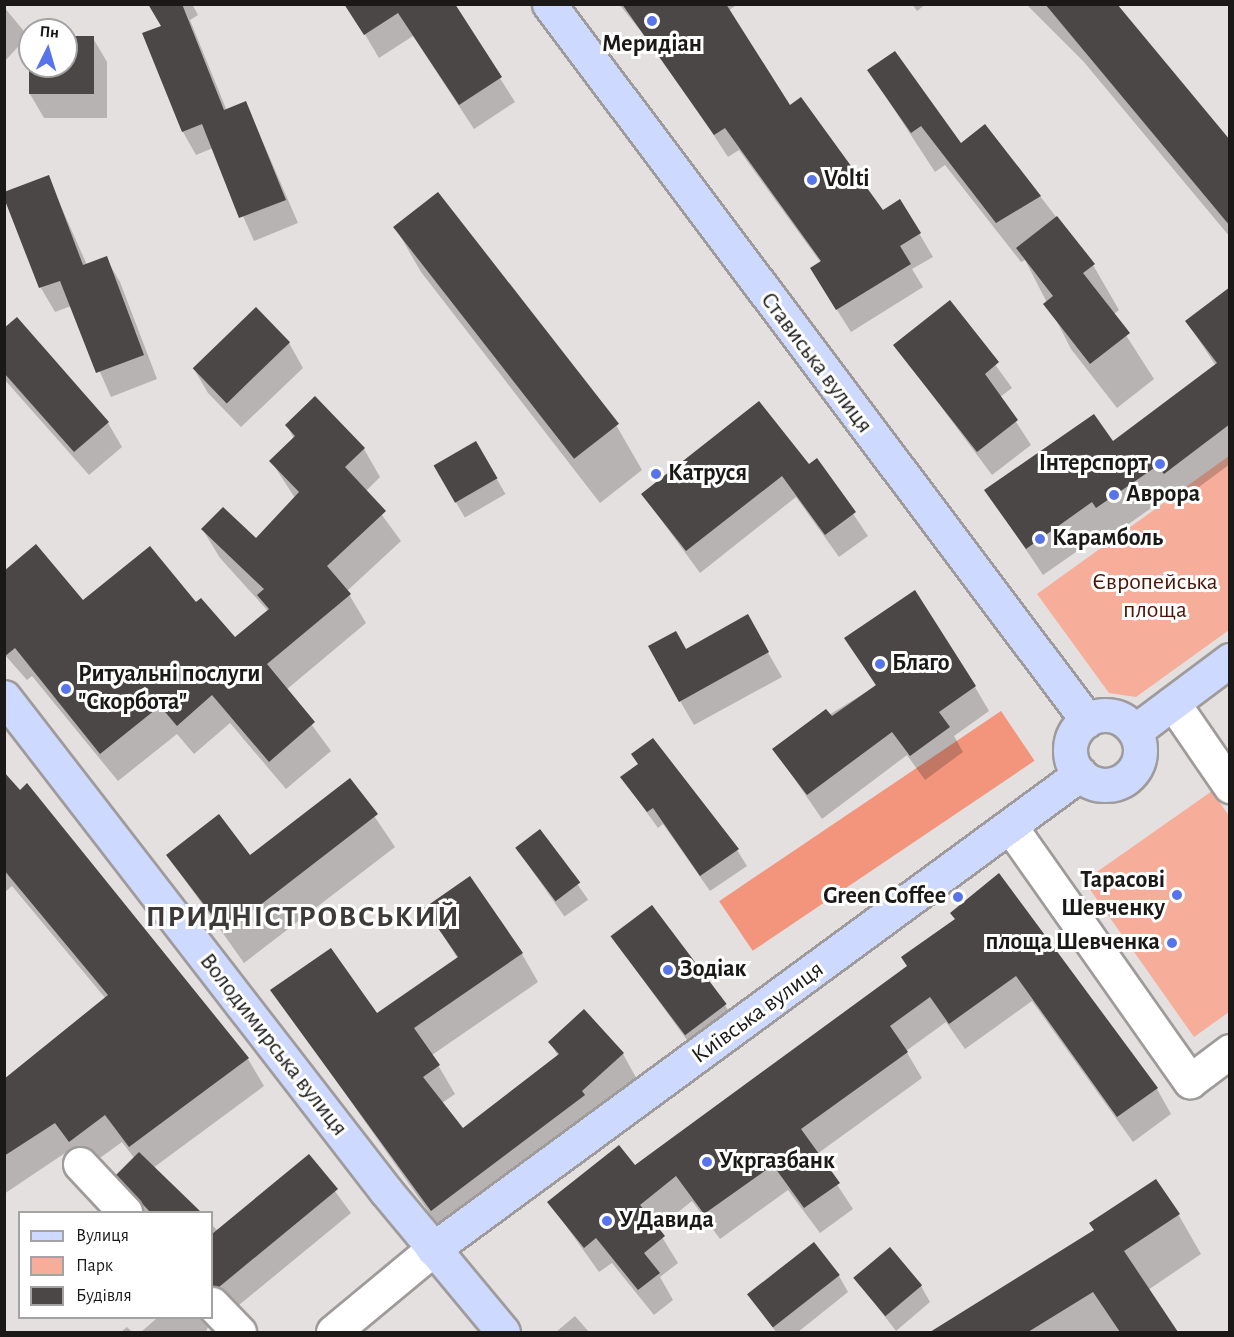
<!DOCTYPE html>
<meta charset="utf-8">
<style>
body{margin:0}
#map{position:relative;width:1234px;height:1337px;overflow:hidden;background:#e4e0df;font-family:"Alegreya Sans",sans-serif}
div>[style]{position:absolute}
.green>*{inset:0;background:#f6ad9a}
.forest>*{inset:0;background:#f2957c;transform-origin:0 0}
.shadow>*{inset:0;background:#0003;transform-origin:0 0}
.building>*{inset:0;background:#4a4746;transform-origin:0 0}
.roads{filter:drop-shadow(2px 0 #9f9b9a) drop-shadow(-2px 0 #9f9b9a) drop-shadow(0 2px #9f9b9a) drop-shadow(0 -2px #9f9b9a)}
.minor>*{height:33px;margin:-16.5px;padding:0 16.5px;transform-origin:16.5px;border-radius:16.5px;background:#fff}
.major>*{height:33px;margin:-16.5px;padding:0 16.5px;transform-origin:16.5px;border-radius:16.5px;background:#cdd9fe}
.major>.ring{margin:-16.5px;padding:0;box-sizing:content-box;background:none;border:33px solid #cdd9fe;border-radius:50%}
.dots>*{width:16px;height:16px;translate:-50% -50%;box-sizing:border-box;border:3px solid #fff;border-radius:50%}
span{translate:-50% -50%;white-space:nowrap;text-align:center;line-height:1.15;-webkit-text-stroke:6px #fff;paint-order:stroke}
.poi-label{font-size:24px;color:#1a1918;font-weight:700}
.left{translate:0 -50%;text-align:left}
.right{translate:-100% -50%;text-align:right}
.street-label{font-size:24px;color:#1a1918}
.park-label{font-size:24px;color:#4e1506}
.district-label{font-size:30px;color:#3d3a39;font-weight:700;letter-spacing:1.5px}
.frame{position:absolute;inset:0;border:6px solid #1a1918;pointer-events:none}
.legend{position:absolute;left:18px;top:1211px;width:195px;height:108px;box-sizing:border-box;background:#fff;border:2px solid #a3a3a3;margin:0;padding:8px 10px;list-style:none;font-size:18px;color:#1a1918}
.legend li{display:flex;align-items:center;gap:12px;height:30px}
.legend b{width:30px;border:2px solid #a3a3a3}
.north{position:absolute;left:18px;top:18px;width:60px;height:60px;box-sizing:border-box;background:#fff;border:2px solid #a3a3a3;border-radius:50%;rotate:5deg;font-size:16px;font-weight:700;line-height:24px;text-align:center;color:#1a1918}
.north::after{content:'';display:block;margin:auto;width:21px;height:27px;background:#5874ea;clip-path:polygon(50% 0,100% 100%,50% 72%,0 100%)}
</style>
<div id="map">
<div class="green">
<div style="clip-path:polygon(1229px 456px,1229px 630px,1136px 697px,1109px 693px,1037px 594px)"></div>
<div style="clip-path:polygon(1212px 791px,1229px 816px,1229px 1012px,1194px 1037px,1084px 881px)"></div>
</div>
<div class="forest">
<div style="left:1001px;top:711px;width:60px;height:340px;rotate:56deg"></div>
</div>
<div class="shadow">
<div style="clip-path:polygon(148px 4px,192px 4px,198px 15px,190px 20px,227px 111px,246px 103px,298px 223px,254px 241px,213px 148px,196px 155px,183px 132px,162px 27px)"></div>
<div style="clip-path:polygon(453px 4px,515px 102px,474px 129px,413px 36px,379px 58px,351px 11px)"></div>
<div style="clip-path:polygon(619px 4px,738px 4px,728px 11px,790px 107px,882px 212px,900px 201px,933px 257px,912px 269px,923px 287px,851px 332px,825px 291px,821px 263px,739px 150px,728px 157px,664px 60px)"></div>
<div style="clip-path:polygon(912px 4px,926px 4px,917px 11px)"></div>
<div style="clip-path:polygon(1026px 4px,1097px 4px,1230px 142px,1230px 237px,1083px 61px)"></div>
<div style="clip-path:polygon(4px 7px,28px 36px,4px 62px)"></div>
<div style="clip-path:polygon(66px 38px,93px 38px,107px 62px,107px 118px,44px 118px,30px 94px,30px 66px,66px 66px)"></div>
<div style="clip-path:polygon(869px 71px,961px 145px,1040px 196px,1093px 265px,1119px 310px,1113px 315px,1154px 379px,1117px 408px,1071px 349px,1025px 260px,1021px 262px,945px 165px,935px 172px)"></div>
<div style="clip-path:polygon(48px 177px,87px 265px,106px 258px,120px 282px,157px 379px,111px 397px,71px 306px,55px 312px,41px 288px,4px 194px)"></div>
<div style="clip-path:polygon(395px 227px,616px 425px,642px 470px,600px 503px,421px 272px)"></div>
<div style="clip-path:polygon(1230px 289px,1230px 464px,1180px 501px,1174px 492px,1113px 535px,1109px 529px,1043px 575px,986px 490px,1113px 443px,1216px 366px,1187px 322px)"></div>
<div style="clip-path:polygon(950px 302px,1012px 388px,1000px 397px,1031px 445px,992px 475px,895px 345px)"></div>
<div style="clip-path:polygon(256px 309px,289px 343px,303px 368px,241px 427px,208px 393px,194px 369px)"></div>
<div style="clip-path:polygon(4px 330px,108px 423px,122px 447px,89px 475px,4px 379px)"></div>
<div style="clip-path:polygon(287px 425px,364px 449px,380px 477px,365px 492px,401px 541px,347px 591px,366px 623px,286px 690px,331px 751px,286px 789px,230px 723px,194px 754px,177px 734px,118px 781px,32px 676px,27px 680px,4px 654px,83px 602px,196px 605px,234px 639px,268px 611px,220px 558px,203px 530px,256px 540px,295px 498px,271px 461px,294px 439px)"></div>
<div style="left:476px;top:443px;width:59px;height:47px;rotate:60deg"></div>
<div style="clip-path:polygon(817px 460px,868px 536px,839px 557px,796px 497px,700px 573px,643px 495px,808px 466px)"></div>
<div style="clip-path:polygon(747px 616px,782px 677px,694px 725px,680px 701px,686px 650px)"></div>
<div style="clip-path:polygon(846px 638px,975px 687px,989px 711px,954px 736px,963px 752px,925px 780px,907px 755px,822px 819px,774px 749px,876px 686px)"></div>
<div style="clip-path:polygon(4px 774px,20px 792px,27px 786px,248px 1059px,264px 1086px,153px 1168px,199px 1212px,145px 1212px,118px 1176px,135px 1159px,122px 1142px,86px 1168px,71px 1149px,4px 1194px,4px 1081px,106px 999px,12px 886px,4px 893px)"></div>
<div style="clip-path:polygon(622px 778px,737px 850px,747px 866px,710px 891px,663px 824px,658px 828px)"></div>
<div style="clip-path:polygon(350px 780px,395px 847px,244px 963px,168px 856px,250px 857px)"></div>
<div style="left:540px;top:831px;width:84px;height:29px;rotate:55deg"></div>
<div style="clip-path:polygon(426px 908px,522px 954px,538px 982px,432px 1055px,455px 1094px,442px 1103px,463px 1130px,558px 1056px,550px 1042px,584px 1012px,623px 1054px,639px 1083px,448px 1239px,272px 990px,376px 1015px,458px 959px)"></div>
<div style="clip-path:polygon(956px 920px,1157px 1089px,1171px 1114px,1133px 1142px,1032px 1001px,965px 1049px,946px 1022px,906px 1051px,922px 1078px,817px 1154px,853px 1209px,820px 1233px,788px 1190px,720px 1239px,692px 1201px,657px 1229px,678px 1263px,660px 1277px,673px 1300px,654px 1315px,612px 1263px,599px 1272px,549px 1202px,634px 1167px,909px 967px)"></div>
<div style="clip-path:polygon(612px 937px,725px 1005px,735px 1021px,695px 1051px)"></div>
<div style="clip-path:polygon(309px 1156px,351px 1213px,233px 1310px,212px 1316px,212px 1225px,218px 1231px)"></div>
<div style="clip-path:polygon(1178px 1214px,1201px 1254px,1148px 1290px,1176px 1332px,933px 1332px,1096px 1231px)"></div>
<div style="clip-path:polygon(839px 1276px,848px 1292px,798px 1332px,776px 1332px,750px 1296px)"></div>
<div style="clip-path:polygon(855px 1278px,921px 1286px,930px 1302px,896px 1331px)"></div>
<div style="clip-path:polygon(575px 1316px,589px 1332px,556px 1332px)"></div>
<div style="clip-path:polygon(157px 1318px,211px 1318px,206px 1332px,141px 1332px)"></div>
<div style="clip-path:polygon(127px 1327px,132px 1332px,121px 1332px)"></div>
</div>
<div class="building">
<div style="clip-path:polygon(148px 4px,182px 4px,224px 110px,246px 101px,286px 200px,239px 218px,202px 124px,182px 132px,142px 33px,161px 26px)"></div>
<div style="clip-path:polygon(344px 4px,455px 4px,502px 77px,459px 105px,398px 13px,364px 35px)"></div>
<div style="clip-path:polygon(622px 4px,726px 4px,790px 105px,801px 97px,883px 210px,900px 199px,921px 233px,900px 246px,911px 264px,836px 310px,810px 268px,821px 261px,725px 128px,714px 135px)"></div>
<div style="clip-path:polygon(1045px 4px,1117px 4px,1230px 140px,1230px 226px)"></div>
<div style="clip-path:polygon(29px 36px,30px 66px,66px 66px,66px 36px,94px 36px,94px 94px,29px 94px)"></div>
<div style="clip-path:polygon(895px 51px,961px 143px,985px 124px,1041px 196px,996px 223px,921px 126px,911px 133px,867px 70px)"></div>
<div style="clip-path:polygon(49px 175px,83px 265px,107px 256px,144px 355px,96px 373px,60px 281px,39px 288px,4px 198px,4px 192px)"></div>
<div style="left:438px;top:192px;width:294px;height:57px;rotate:52deg"></div>
<div style="clip-path:polygon(1057px 216px,1095px 264px,1083px 273px,1130px 333px,1090px 364px,1043px 304px,1053px 296px,1016px 248px)"></div>
<div style="clip-path:polygon(1230px 287px,1230px 424px,1164px 474px,1157px 466px,1096px 508px,1092px 502px,1026px 549px,984px 490px,1094px 414px,1113px 441px,1217px 363px,1185px 321px)"></div>
<div style="clip-path:polygon(950px 300px,999px 362px,985px 374px,1018px 420px,977px 452px,893px 345px)"></div>
<div style="left:256px;top:307px;width:49px;height:88px;rotate:46deg"></div>
<div style="clip-path:polygon(17px 317px,109px 422px,74px 452px,4px 373px,4px 328px)"></div>
<div style="clip-path:polygon(315px 396px,365px 448px,345px 467px,386px 511px,327px 566px,351px 594px,267px 664px,315px 722px,269px 762px,212px 695px,177px 726px,160px 706px,100px 754px,15px 648px,4px 657px,4px 571px,36px 544px,83px 600px,150px 546px,196px 602px,201px 598px,235px 637px,269px 609px,257px 595px,264px 589px,201px 529px,223px 507px,256px 538px,299px 492px,269px 461px,295px 436px,285px 425px)"></div>
<div style="clip-path:polygon(759px 401px,809px 464px,817px 458px,856px 512px,825px 535px,782px 476px,686px 551px,641px 494px)"></div>
<div style="left:476px;top:441px;width:43px;height:49px;rotate:60deg"></div>
<div style="clip-path:polygon(915px 590px,976px 686px,939px 712px,950px 727px,910px 756px,892px 732px,807px 795px,772px 749px,826px 709px,832px 716px,876px 685px,844px 638px)"></div>
<div style="clip-path:polygon(748px 614px,769px 652px,679px 702px,648px 646px,676px 631px,686px 649px)"></div>
<div style="clip-path:polygon(653px 738px,739px 849px,700px 876px,653px 808px,647px 812px,620px 777px,638px 764px,631px 754px)"></div>
<div style="clip-path:polygon(4px 772px,20px 790px,27px 783px,249px 1058px,129px 1147px,105px 1115px,69px 1142px,55px 1123px,4px 1156px,4px 1079px,108px 995px,4px 870px)"></div>
<div style="clip-path:polygon(350px 778px,378px 814px,225px 932px,166px 855px,219px 814px,250px 855px)"></div>
<div style="left:540px;top:829px;width:67px;height:31px;rotate:53deg"></div>
<div style="clip-path:polygon(999px 873px,1158px 1088px,1117px 1117px,1016px 976px,949px 1024px,930px 997px,890px 1026px,908px 1052px,801px 1129px,840px 1183px,804px 1208px,773px 1165px,704px 1214px,676px 1176px,640px 1205px,665px 1236px,644px 1253px,660px 1273px,638px 1290px,596px 1238px,584px 1248px,547px 1202px,619px 1145px,635px 1165px,907px 966px,901px 957px,955px 919px,950px 913px)"></div>
<div style="clip-path:polygon(470px 876px,523px 953px,414px 1028px,440px 1065px,423px 1077px,463px 1128px,559px 1054px,548px 1042px,584px 1009px,624px 1053px,582px 1091px,585px 1095px,431px 1211px,270px 990px,331px 948px,377px 1013px,458px 957px,424px 908px)"></div>
<div style="left:652px;top:905px;width:124px;height:52px;rotate:53deg"></div>
<div style="clip-path:polygon(139px 1152px,201px 1212px,150px 1212px,116px 1175px)"></div>
<div style="clip-path:polygon(309px 1154px,338px 1189px,219px 1287px,212px 1286px,212px 1234px)"></div>
<div style="clip-path:polygon(1156px 1179px,1180px 1214px,1124px 1251px,1178px 1332px,1120px 1332px,1093px 1292px,1028px 1332px,930px 1332px,1094px 1230px,1089px 1223px)"></div>
<div style="left:814px;top:1242px;width:42px;height:85px;rotate:52deg"></div>
<div style="left:890px;top:1247px;width:50px;height:48px;rotate:50deg"></div>
</div>
<div class="roads">
<div class="minor">
<div style="left:1173px;top:703px;width:101px;rotate:55.5deg"></div>
<div style="left:1012px;top:829px;width:309px;rotate:54.8deg"></div>
<div style="left:1190px;top:1081px;width:50px;rotate:-36.9deg"></div>
<div style="left:80px;top:1164px;width:66px;rotate:46.8deg"></div>
<div style="left:212px;top:1304px;width:39px;rotate:46deg"></div>
<div style="left:333px;top:1332px;width:130px;rotate:-39.7deg"></div>
</div>
<div class="major">
<div style="left:549px;top:4px;width:896px;rotate:53.08deg"></div>
<div style="left:4px;top:697px;width:624px;rotate:52.29deg"></div>
<div style="left:386px;top:1191px;width:183px;rotate:50.3deg"></div>
<div class="ring" style="left:1070px;top:715px;width:37px;height:37px"></div>
<div style="left:1135px;top:731px;width:119px;rotate:-36.8deg"></div>
<div style="left:433px;top:1249px;width:803px;rotate:-36.28deg"></div>
</div>
</div>
<div class="dots">
<div style="left:652px;top:21px;background:#5874ea"></div>
<div style="left:812px;top:180px;background:#5874ea"></div>
<div style="left:1160px;top:464px;background:#5874ea"></div>
<div style="left:656px;top:474px;background:#5874ea"></div>
<div style="left:1114px;top:495px;background:#5874ea"></div>
<div style="left:1040px;top:539px;background:#5874ea"></div>
<div style="left:880px;top:664px;background:#5874ea"></div>
<div style="left:66px;top:689px;background:#5874ea"></div>
<div style="left:1177px;top:895px;background:#5874ea"></div>
<div style="left:958px;top:897px;background:#5874ea"></div>
<div style="left:1172px;top:943px;background:#5874ea"></div>
<div style="left:668px;top:970px;background:#5874ea"></div>
<div style="left:707px;top:1162px;background:#5874ea"></div>
<div style="left:607px;top:1221px;background:#5874ea"></div>
</div>
<div class="poi-label">
<span style="left:652px;top:45px">Меридіан</span>
<span class="left" style="left:824px;top:180px">Volti</span>
<span class="right" style="left:1148px;top:464px">Інтерспорт</span>
<span class="left" style="left:668px;top:474px">Катруся</span>
<span class="left" style="left:1126px;top:495px">Аврора</span>
<span class="left" style="left:1052px;top:539px">Карамболь</span>
<span class="left" style="left:892px;top:664px">Благо</span>
<span class="left" style="left:78px;top:689px">Ритуальні послуги<br>"Скорбота"</span>
<span class="right" style="left:1165px;top:895px">Тарасові<br>Шевченку</span>
<span class="right" style="left:946px;top:897px">Green Coffee</span>
<span class="right" style="left:1160px;top:943px">площа Шевченка</span>
<span class="left" style="left:680px;top:970px">Зодіак</span>
<span class="left" style="left:719px;top:1162px">Укргазбанк</span>
<span class="left" style="left:619px;top:1221px">У Давида</span>
</div>
<div class="street-label">
<span style="left:816px;top:363px;rotate:53deg">Стависька вулиця</span>
<span style="left:758px;top:1013px;rotate:-36deg">Київська вулиця</span>
<span style="left:273px;top:1045px;rotate:52deg">Володимирська вулиця</span>
</div>
<div class="park-label">
<span style="left:1155px;top:597px">Європейська<br>площа</span>
</div>
<div class="district-label">
<span style="left:303px;top:917px">ПРИДНІСТРОВСЬКИЙ</span>
</div>
<div class="frame"></div>
<ul class="legend">
<li><b style="height:8px;background:#cdd9fe"></b>Вулиця</li>
<li><b style="height:16px;background:#f6ad9a"></b>Парк</li>
<li><b style="height:16px;background:#4a4746"></b>Будівля</li>
</ul>
<div class="north">Пн</div>
</div>
